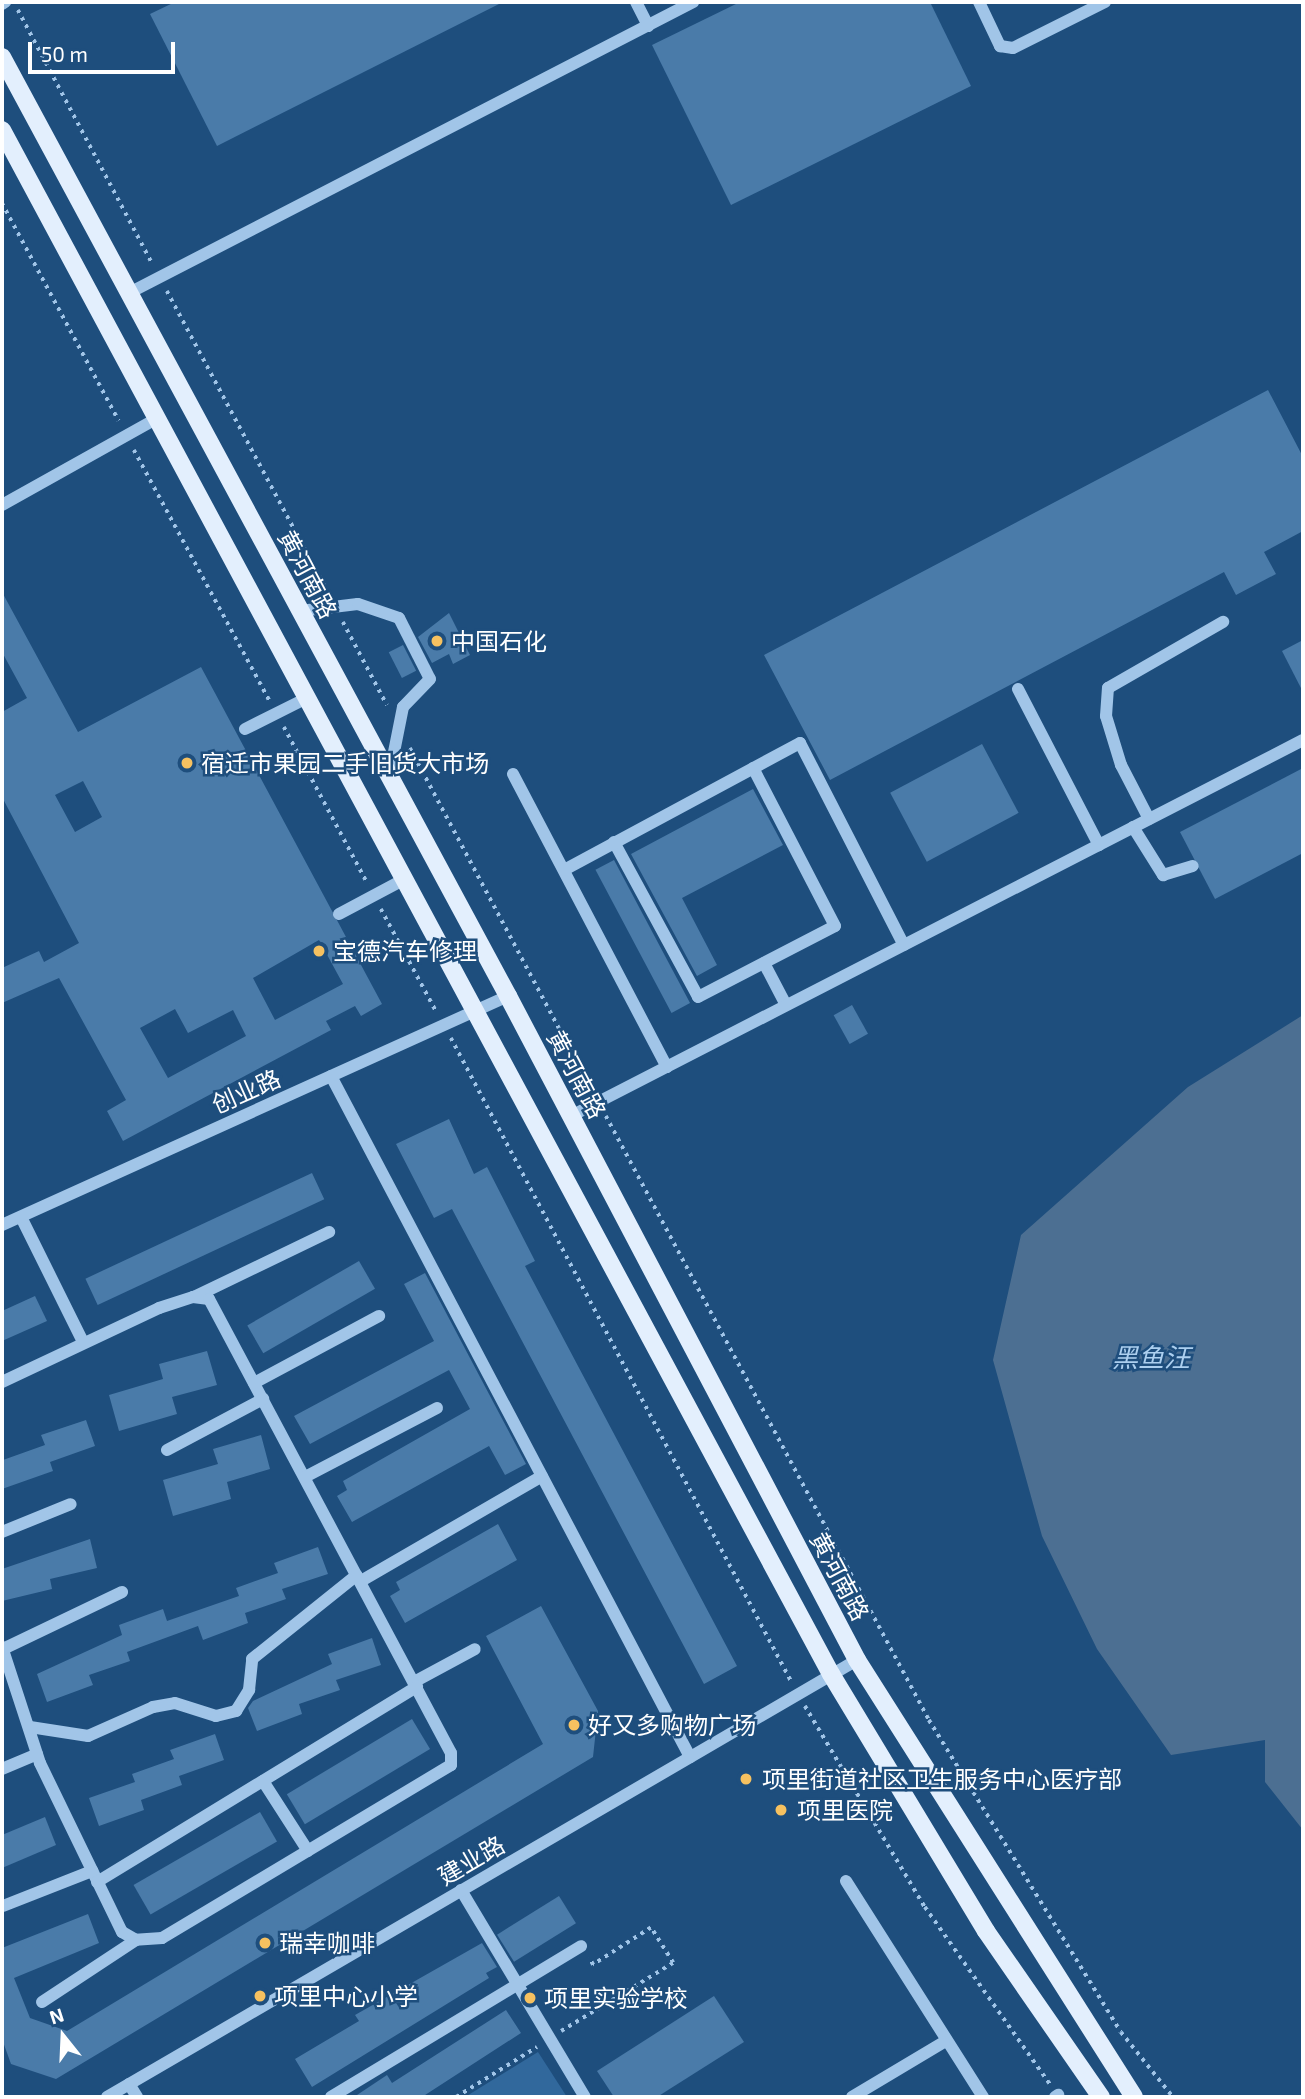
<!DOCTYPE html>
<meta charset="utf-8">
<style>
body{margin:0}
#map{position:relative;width:1305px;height:2099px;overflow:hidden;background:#1e4e7d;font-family:"Exo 2","Noto Sans SC",sans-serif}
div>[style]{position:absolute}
.green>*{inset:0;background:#31689c}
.water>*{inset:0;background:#4c6f92}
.building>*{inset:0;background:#4a7ba9;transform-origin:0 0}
.path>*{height:3.5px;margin-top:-1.75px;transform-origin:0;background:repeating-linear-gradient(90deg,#a1c5e8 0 3.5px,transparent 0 8.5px)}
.minor>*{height:12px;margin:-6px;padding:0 6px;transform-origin:6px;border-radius:6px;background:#a1c5e8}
.major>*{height:18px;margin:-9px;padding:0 9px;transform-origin:9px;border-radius:9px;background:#e3effd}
.dots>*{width:19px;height:19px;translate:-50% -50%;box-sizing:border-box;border:4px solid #1e4e7d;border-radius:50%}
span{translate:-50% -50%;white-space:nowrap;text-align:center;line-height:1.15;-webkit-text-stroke:5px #1e4e7d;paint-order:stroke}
.street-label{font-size:24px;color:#fff}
.poi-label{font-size:24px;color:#fff}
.left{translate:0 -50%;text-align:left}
.water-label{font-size:26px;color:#accfef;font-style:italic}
.frame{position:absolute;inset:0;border:4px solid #fff;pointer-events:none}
.north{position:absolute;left:28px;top:2001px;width:70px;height:70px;-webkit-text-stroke:5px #1e4e7d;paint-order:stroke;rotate:342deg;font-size:19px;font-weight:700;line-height:28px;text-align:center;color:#fff}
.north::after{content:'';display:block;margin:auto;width:24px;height:32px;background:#fff;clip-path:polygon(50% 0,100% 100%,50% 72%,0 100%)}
.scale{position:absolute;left:28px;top:42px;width:147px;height:32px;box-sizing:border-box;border:4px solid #fff;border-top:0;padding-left:9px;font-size:21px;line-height:24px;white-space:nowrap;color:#fff;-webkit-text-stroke:5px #1e4e7d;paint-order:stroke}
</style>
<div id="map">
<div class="green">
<div style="clip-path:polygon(538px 2052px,567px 2097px,465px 2097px)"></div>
</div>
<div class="water">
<div style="clip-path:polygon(1303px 1015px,1303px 1830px,1265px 1782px,1265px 1740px,1171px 1755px,1097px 1649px,1042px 1536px,993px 1360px,1021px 1235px,1188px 1087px)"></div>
</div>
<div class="building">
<div style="clip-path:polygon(175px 2px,503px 2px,217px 146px,150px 14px)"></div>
<div style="clip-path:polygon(740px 2px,930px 2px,971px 86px,731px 205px,652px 45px)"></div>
<div style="clip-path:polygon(1268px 390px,1303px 457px,1303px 531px,1264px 552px,1276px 574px,1236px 595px,1224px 572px,830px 780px,764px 655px)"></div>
<div style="clip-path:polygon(evenodd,2px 592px,78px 732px,201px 667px,382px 1004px,361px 1016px,355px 1006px,326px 1021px,331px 1030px,123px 1141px,107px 1111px,126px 1100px,59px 978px,2px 1003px,2px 968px,39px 951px,44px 962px,79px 943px,2px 797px,2px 712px,27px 698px,2px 652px,2px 592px,83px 781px,102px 817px,75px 832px,55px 795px,83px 781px,2px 592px,319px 940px,343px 984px,275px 1020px,253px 978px,319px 940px,2px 592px,175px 1009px,188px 1033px,233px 1010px,246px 1036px,168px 1078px,140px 1028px,175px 1009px)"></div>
<div style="clip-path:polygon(449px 613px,470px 655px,453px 664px,449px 654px,432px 663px,418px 637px)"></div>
<div style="clip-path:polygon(1303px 640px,1303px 692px,1282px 651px)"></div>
<div style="left:403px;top:645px;width:29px;height:16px;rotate:63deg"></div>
<div style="left:982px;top:744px;width:78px;height:104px;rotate:62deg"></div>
<div style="clip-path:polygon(1303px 768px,1303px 853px,1215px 899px,1180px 832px)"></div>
<div style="clip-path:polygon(753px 789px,783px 845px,682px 898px,717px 965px,697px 976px,631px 854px)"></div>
<div style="left:614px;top:860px;width:162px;height:21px;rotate:62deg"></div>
<div style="left:852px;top:1005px;width:33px;height:21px;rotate:61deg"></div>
<div style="clip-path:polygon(449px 1119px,474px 1174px,487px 1167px,535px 1261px,525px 1266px,737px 1666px,704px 1684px,452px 1209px,434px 1218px,396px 1144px)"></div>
<div style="left:312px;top:1173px;width:29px;height:250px;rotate:65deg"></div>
<div style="left:359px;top:1261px;width:32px;height:129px;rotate:60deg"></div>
<div style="clip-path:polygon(425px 1273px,526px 1464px,505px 1475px,489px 1446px,352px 1522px,337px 1496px,347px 1490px,343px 1481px,470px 1409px,449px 1370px,310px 1444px,294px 1416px,434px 1341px,404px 1284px)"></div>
<div style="clip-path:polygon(35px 1296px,47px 1321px,2px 1341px,2px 1311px)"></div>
<div style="clip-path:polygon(207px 1351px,217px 1385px,172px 1397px,177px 1414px,119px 1431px,109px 1395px,163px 1379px,159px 1364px)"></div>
<div style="clip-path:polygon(86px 1420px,95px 1446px,50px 1462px,53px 1471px,2px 1489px,3px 1460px,45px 1445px,41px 1435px)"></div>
<div style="clip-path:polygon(261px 1435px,270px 1469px,227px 1482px,231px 1499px,173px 1516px,163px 1480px,218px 1464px,213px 1449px)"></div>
<div style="clip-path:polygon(498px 1524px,517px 1560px,405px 1623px,390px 1596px,400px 1590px,396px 1582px)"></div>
<div style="clip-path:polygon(90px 1539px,97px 1568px,50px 1579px,52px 1589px,2px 1601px,2px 1569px)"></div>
<div style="clip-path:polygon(318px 1547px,328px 1574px,282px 1589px,286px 1599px,245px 1613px,248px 1623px,203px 1640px,198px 1626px,127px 1652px,130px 1661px,89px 1675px,93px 1685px,47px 1702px,37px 1674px,122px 1635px,119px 1625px,163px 1609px,167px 1621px,239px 1596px,236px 1588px,278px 1573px,274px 1563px)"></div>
<div style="clip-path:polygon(541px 1606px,598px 1711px,593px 1757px,56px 2079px,11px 2064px,2px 2039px,2px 1948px,88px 1914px,99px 1943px,14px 1978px,30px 2018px,67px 2031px,543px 1744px,486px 1636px)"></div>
<div style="clip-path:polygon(372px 1638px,381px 1665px,336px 1680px,340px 1690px,299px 1704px,302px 1714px,257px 1731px,248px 1708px,253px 1701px,332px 1664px,328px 1654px)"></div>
<div style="left:412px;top:1719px;width:35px;height:146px;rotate:59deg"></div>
<div style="clip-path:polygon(215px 1734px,224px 1760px,179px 1776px,182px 1785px,141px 1800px,144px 1810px,99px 1826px,89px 1798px,135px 1782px,132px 1774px,174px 1759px,170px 1750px)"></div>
<div style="left:260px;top:1812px;width:34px;height:146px;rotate:60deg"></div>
<div style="clip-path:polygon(45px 1817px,56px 1845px,2px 1868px,2px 1835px)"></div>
<div style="left:559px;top:1896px;width:32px;height:73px;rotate:58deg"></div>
<div style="clip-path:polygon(482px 1943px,497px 1967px,486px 1973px,489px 1978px,312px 2087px,295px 2059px,359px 2021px,355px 2015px)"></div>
<div style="clip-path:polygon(714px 1996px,744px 2042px,657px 2097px,614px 2097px,597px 2071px)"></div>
<div style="clip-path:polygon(506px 2010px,521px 2033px,422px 2097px,354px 2097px,387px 2075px,392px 2083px)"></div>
</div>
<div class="path">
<div style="left:18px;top:10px;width:286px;rotate:62.1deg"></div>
<div style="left:2px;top:203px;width:247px;rotate:61.8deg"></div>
<div style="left:167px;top:291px;width:342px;rotate:61.9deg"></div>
<div style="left:134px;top:450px;width:286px;rotate:61.6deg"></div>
<div style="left:343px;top:622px;width:94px;rotate:62.1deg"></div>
<div style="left:284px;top:727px;width:178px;rotate:61.9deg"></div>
<div style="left:410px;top:748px;width:385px;rotate:62deg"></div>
<div style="left:381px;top:909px;width:118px;rotate:61.7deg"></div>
<div style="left:451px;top:1038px;width:727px;rotate:62.13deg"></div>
<div style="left:606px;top:1116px;width:685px;rotate:61.86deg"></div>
<div style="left:929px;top:1720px;width:366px;rotate:58.4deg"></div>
<div style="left:1121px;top:2032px;width:83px;rotate:51.3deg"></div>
<div style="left:805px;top:1706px;width:234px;rotate:59.2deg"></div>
<div style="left:925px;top:1907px;width:217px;rotate:54.8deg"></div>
<div style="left:561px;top:2031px;width:131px;rotate:-31.3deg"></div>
<div style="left:673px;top:1963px;width:41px;rotate:-122.2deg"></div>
<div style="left:651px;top:1928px;width:69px;rotate:147.5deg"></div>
<div style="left:593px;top:1965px;width:8px;rotate:-120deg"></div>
<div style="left:456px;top:2097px;width:95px;rotate:-31.7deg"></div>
</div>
<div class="minor">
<div style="left:636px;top:2px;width:27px;rotate:63deg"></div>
<div style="left:979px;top:2px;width:49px;rotate:64.5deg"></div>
<div style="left:1000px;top:46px;width:13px;rotate:9deg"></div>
<div style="left:1013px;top:48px;width:103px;rotate:-26.6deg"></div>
<div style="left:2px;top:4px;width:4px;rotate:-34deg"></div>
<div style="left:129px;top:293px;width:635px;rotate:-27.29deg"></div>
<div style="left:2px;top:505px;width:176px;rotate:-29.2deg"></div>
<div style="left:300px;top:611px;width:58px;rotate:-6.9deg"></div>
<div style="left:358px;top:604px;width:43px;rotate:18.9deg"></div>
<div style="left:399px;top:618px;width:68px;rotate:63.1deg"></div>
<div style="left:430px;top:679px;width:39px;rotate:134deg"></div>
<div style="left:403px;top:707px;width:71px;rotate:101.3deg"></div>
<div style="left:1018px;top:689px;width:176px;rotate:62.6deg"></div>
<div style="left:245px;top:729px;width:67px;rotate:-26.6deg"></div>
<div style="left:513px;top:774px;width:331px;rotate:62.3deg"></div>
<div style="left:1149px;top:819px;width:61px;rotate:-117.4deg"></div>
<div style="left:1121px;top:765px;width:51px;rotate:-107deg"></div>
<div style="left:1106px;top:716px;width:28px;rotate:-86deg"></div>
<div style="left:1108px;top:688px;width:133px;rotate:-29.9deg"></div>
<div style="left:1133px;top:827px;width:57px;rotate:58deg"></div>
<div style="left:1163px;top:875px;width:31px;rotate:-17deg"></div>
<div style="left:614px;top:842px;width:176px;rotate:61.5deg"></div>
<div style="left:698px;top:997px;width:154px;rotate:-27.4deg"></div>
<div style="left:835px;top:926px;width:178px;rotate:-117.4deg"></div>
<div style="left:564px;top:870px;width:268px;rotate:-28.3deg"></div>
<div style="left:800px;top:743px;width:227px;rotate:62.8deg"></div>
<div style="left:339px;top:914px;width:70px;rotate:-28deg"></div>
<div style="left:764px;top:963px;width:47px;rotate:62.4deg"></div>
<div style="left:331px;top:1076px;width:770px;rotate:62.2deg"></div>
<div style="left:571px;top:1116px;width:823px;rotate:-27.19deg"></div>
<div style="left:21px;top:1217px;width:140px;rotate:63.6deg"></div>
<div style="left:2px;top:1225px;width:555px;rotate:-24.35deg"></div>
<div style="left:194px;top:1297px;width:150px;rotate:-25.7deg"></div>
<div style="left:2px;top:1382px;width:174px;rotate:-25.2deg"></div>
<div style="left:159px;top:1308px;width:36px;rotate:-18deg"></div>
<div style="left:193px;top:1297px;width:16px;rotate:7deg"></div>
<div style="left:209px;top:1299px;width:514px;rotate:61.94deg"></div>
<div style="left:451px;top:1753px;width:12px;rotate:90deg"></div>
<div style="left:451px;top:1765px;width:337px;rotate:149.1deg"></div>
<div style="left:162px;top:1938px;width:26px;rotate:176deg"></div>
<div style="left:136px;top:1940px;width:16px;rotate:-150deg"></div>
<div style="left:122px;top:1932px;width:188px;rotate:-115.9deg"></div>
<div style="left:40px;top:1763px;width:122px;rotate:-108.1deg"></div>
<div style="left:254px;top:1383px;width:142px;rotate:-28.2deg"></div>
<div style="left:167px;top:1450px;width:109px;rotate:-28deg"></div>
<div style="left:305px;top:1477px;width:149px;rotate:-27.6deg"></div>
<div style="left:2px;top:1532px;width:74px;rotate:-22.1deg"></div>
<div style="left:361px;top:1581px;width:209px;rotate:-30.1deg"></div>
<div style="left:3px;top:1649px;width:132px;rotate:-25.6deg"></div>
<div style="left:414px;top:1682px;width:69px;rotate:-28.4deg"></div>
<div style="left:30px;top:1727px;width:59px;rotate:8.8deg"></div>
<div style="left:88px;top:1736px;width:71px;rotate:-24deg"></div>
<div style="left:153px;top:1707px;width:22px;rotate:-10deg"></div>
<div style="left:175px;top:1703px;width:43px;rotate:17.6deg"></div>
<div style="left:216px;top:1716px;width:21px;rotate:-14deg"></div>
<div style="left:236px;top:1711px;width:25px;rotate:-58deg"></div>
<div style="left:249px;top:1690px;width:31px;rotate:-84deg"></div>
<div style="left:252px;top:1659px;width:134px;rotate:-38.7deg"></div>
<div style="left:2px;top:1769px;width:38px;rotate:-23deg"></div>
<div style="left:263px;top:1781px;width:83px;rotate:57.3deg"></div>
<div style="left:846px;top:1881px;width:256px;rotate:57.6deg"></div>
<div style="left:97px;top:1882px;width:375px;rotate:-31.4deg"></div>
<div style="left:461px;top:1890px;width:241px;rotate:59.1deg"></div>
<div style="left:3px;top:1906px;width:96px;rotate:-21.5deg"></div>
<div style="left:42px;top:2002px;width:113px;rotate:-33.4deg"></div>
<div style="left:129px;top:2084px;width:15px;rotate:58deg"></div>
<div style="left:107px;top:2097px;width:868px;rotate:-30.23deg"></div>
<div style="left:331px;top:2097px;width:292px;rotate:-31.1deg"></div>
<div style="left:852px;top:2097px;width:107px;rotate:-30.9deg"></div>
<div style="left:1055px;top:2097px;width:4px;rotate:-34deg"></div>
</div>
<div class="major">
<div style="left:2px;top:57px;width:1067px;rotate:61.68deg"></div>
<div style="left:508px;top:996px;width:750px;rotate:62.27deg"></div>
<div style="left:857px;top:1660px;width:517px;rotate:57.63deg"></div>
<div style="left:2px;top:130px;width:1752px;rotate:61.77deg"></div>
<div style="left:831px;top:1674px;width:300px;rotate:58.9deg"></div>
<div style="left:986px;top:1931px;width:202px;rotate:55.3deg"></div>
</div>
<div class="dots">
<div style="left:437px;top:641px;background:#f6c160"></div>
<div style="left:187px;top:763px;background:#f6c160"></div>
<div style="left:319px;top:951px;background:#f6c160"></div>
<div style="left:574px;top:1725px;background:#f6c160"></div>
<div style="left:746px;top:1779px;background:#f6c160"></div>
<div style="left:781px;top:1810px;background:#f6c160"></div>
<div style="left:265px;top:1943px;background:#f6c160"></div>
<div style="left:260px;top:1996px;background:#f6c160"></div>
<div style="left:530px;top:1998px;background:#f6c160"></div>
</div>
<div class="street-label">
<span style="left:308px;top:574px;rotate:62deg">黄河南路</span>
<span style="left:577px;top:1074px;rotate:62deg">黄河南路</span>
<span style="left:246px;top:1091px;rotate:-24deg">创业路</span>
<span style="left:840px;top:1576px;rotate:62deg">黄河南路</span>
<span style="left:471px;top:1860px;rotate:-30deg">建业路</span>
</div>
<div class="poi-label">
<span class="left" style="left:451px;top:641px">中国石化</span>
<span class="left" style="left:201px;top:763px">宿迁市果园二手旧货大市场</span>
<span class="left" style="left:333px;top:951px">宝德汽车修理</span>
<span class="left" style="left:588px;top:1725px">好又多购物广场</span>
<span class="left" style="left:762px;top:1779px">项里街道社区卫生服务中心医疗部</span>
<span class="left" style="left:797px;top:1810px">项里医院</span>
<span class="left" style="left:279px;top:1943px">瑞幸咖啡</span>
<span class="left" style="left:274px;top:1996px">项里中心小学</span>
<span class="left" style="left:544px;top:1998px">项里实验学校</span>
</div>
<div class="water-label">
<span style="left:1151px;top:1357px">黑鱼汪</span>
</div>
<div class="frame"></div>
<div class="north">N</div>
<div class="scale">50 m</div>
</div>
